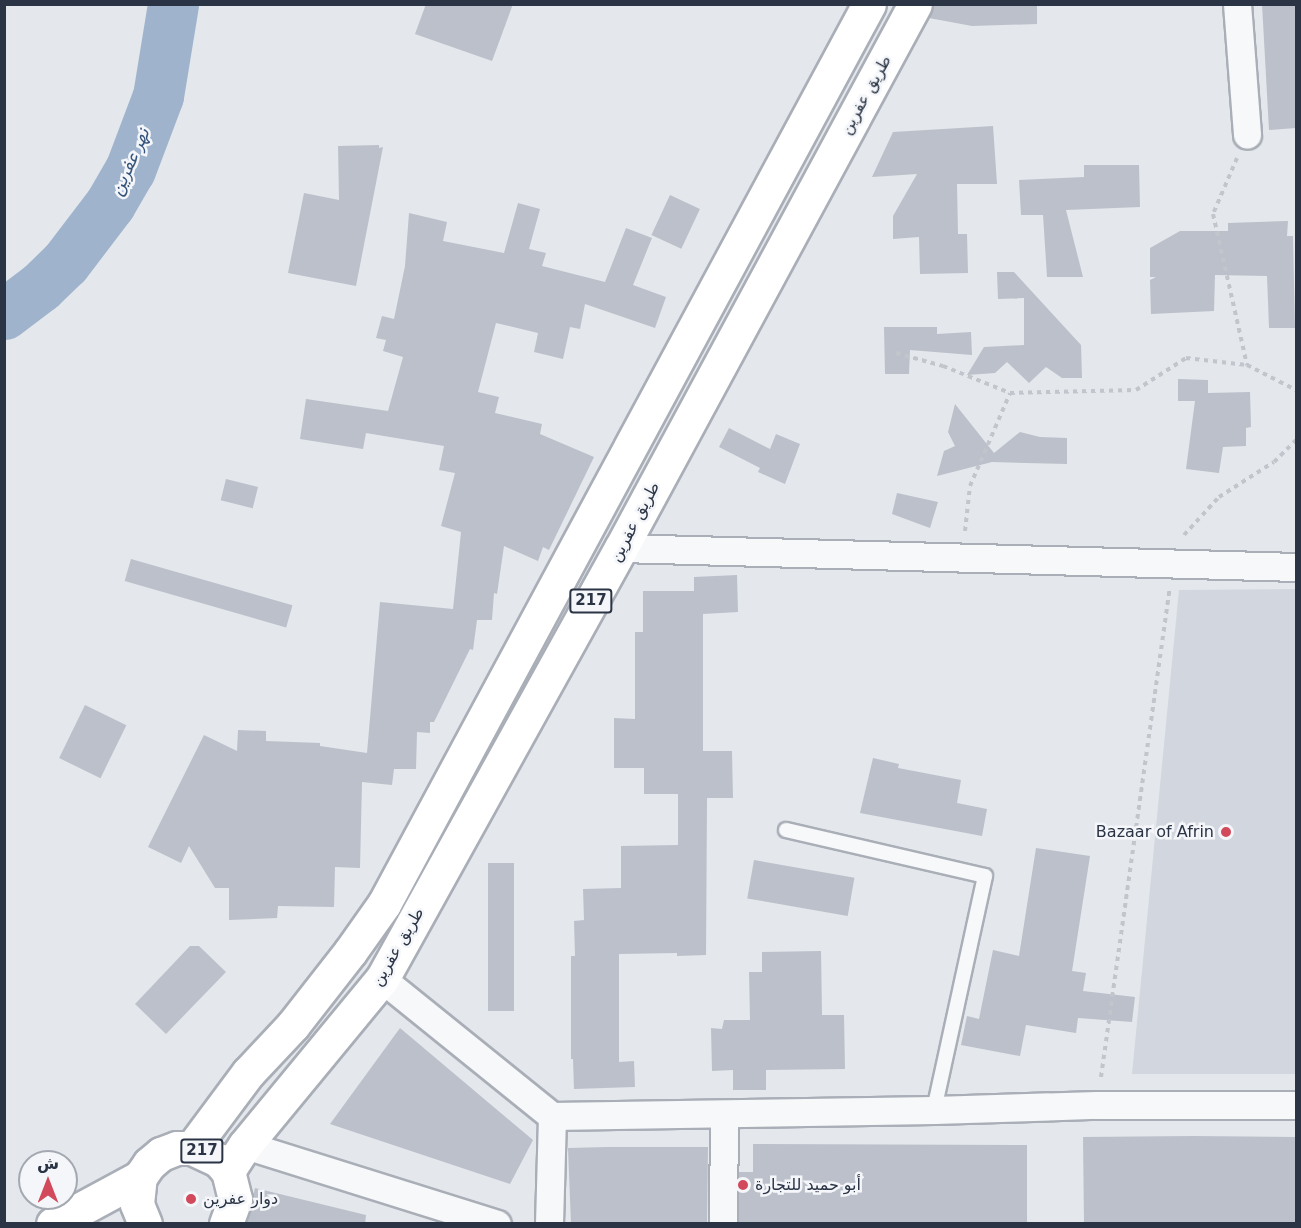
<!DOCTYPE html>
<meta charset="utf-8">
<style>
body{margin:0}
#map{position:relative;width:1301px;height:1228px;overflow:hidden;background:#e4e7ec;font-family:"DejaVu Sans",Vazirmatn,sans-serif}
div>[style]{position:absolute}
.built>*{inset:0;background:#d2d6de}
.river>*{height:51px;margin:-25.5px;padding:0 25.5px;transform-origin:25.5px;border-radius:25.5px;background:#9fb4cc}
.building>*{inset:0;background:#bbc0ca;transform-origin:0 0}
.path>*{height:4px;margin-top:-2px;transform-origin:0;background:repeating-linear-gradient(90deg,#c2c5cb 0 4.5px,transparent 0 9px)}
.roads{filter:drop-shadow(2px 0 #a9aeb7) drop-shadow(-2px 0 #a9aeb7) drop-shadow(0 2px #a9aeb7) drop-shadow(0 -2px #a9aeb7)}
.lane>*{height:14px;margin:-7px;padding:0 7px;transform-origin:7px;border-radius:7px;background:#f7f8fa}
.street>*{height:27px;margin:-13.5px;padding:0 13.5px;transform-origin:13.5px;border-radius:13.5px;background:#f7f8fa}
.primary>*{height:33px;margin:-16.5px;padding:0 16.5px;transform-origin:16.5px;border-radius:16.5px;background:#fff}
.dots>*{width:16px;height:16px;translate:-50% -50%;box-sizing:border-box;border:3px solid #f4f6f9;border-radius:50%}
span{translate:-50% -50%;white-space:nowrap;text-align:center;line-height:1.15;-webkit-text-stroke:5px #f4f6f9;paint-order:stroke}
.shield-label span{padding:2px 4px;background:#f4f6f9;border:2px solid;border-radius:4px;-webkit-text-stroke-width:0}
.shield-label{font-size:15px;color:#2b3445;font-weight:700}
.street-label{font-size:16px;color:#2b3445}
.poi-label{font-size:16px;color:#2b3445}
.right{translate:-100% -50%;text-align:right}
.left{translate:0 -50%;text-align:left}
.water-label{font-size:18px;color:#34527a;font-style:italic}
.frame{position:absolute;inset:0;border:6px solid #2b3445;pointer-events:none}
.north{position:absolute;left:18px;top:1150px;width:60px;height:60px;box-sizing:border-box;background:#f4f6f9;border:2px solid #a4a8b1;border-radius:50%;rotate:0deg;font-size:16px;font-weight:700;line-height:24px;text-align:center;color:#2b3445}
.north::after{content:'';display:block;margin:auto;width:21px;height:27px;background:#d1495b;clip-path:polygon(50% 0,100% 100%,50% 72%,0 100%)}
</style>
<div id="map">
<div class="built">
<div style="clip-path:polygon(1296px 589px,1296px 1074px,1132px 1074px,1179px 590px)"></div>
</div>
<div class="river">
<div style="left:4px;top:314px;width:45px;rotate:-36.9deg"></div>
<div style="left:40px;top:287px;width:35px;rotate:-44deg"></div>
<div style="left:65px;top:263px;width:74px;rotate:-52.7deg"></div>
<div style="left:110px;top:204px;width:39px;rotate:-60deg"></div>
<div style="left:130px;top:170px;width:79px;rotate:-69.3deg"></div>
<div style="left:158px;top:96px;width:93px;rotate:-80.7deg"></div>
</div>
<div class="building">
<div style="clip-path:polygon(426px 4px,513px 4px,492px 61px,415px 34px)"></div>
<div style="clip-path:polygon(934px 4px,1037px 4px,1037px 24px,972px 26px,929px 18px)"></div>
<div style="clip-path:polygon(1262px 4px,1296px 4px,1296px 128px,1269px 130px)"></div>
<div style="clip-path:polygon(993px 126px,997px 184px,957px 184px,958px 234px,967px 234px,968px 273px,920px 274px,919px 237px,893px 239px,893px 216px,917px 174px,872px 177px,893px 132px)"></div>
<div style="clip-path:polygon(379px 145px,379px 148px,383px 147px,356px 286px,288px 273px,304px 193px,339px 200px,338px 146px)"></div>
<div style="clip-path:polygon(1084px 165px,1139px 165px,1140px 207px,1066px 210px,1083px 277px,1047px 277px,1043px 215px,1021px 215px,1019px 180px,1084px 177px)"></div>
<div style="left:670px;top:195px;width:33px;height:44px;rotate:25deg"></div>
<div style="clip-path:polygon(518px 203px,540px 209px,529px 249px,546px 253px,542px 266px,605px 282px,626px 228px,652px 238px,633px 285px,666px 297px,655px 328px,585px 304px,580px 329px,570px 327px,563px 359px,534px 352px,538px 333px,496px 323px,478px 392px,499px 397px,495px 413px,542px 424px,540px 434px,594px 457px,549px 550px,543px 547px,538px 561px,504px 546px,497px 594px,494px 593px,492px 620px,477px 620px,473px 650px,470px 649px,434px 722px,430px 722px,430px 733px,417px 732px,416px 769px,394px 769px,392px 785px,362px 782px,360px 868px,335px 867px,334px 907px,278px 906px,277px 918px,229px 920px,229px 888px,215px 888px,189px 846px,181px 863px,148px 847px,204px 735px,237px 751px,238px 730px,266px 731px,266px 741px,320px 743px,320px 746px,367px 753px,380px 602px,453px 609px,461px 532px,441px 526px,455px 473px,439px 470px,444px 446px,366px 433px,363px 449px,300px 439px,306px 399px,388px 411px,403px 357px,383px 351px,386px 340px,376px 338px,382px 316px,394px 319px,405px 266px,409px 213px,447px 222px,443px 241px,504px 253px)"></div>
<div style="clip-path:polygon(1288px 221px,1287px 236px,1293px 236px,1295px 328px,1269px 328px,1267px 276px,1215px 275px,1214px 311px,1151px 314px,1150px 280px,1156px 277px,1150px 277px,1150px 248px,1180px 231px,1228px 231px,1228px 223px)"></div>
<div style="clip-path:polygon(997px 272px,1014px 272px,1081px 345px,1082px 378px,1062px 378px,1046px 367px,1029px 383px,1007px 362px,995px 373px,967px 375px,984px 347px,1024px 345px,1024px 298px,998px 299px)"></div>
<div style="clip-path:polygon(884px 327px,937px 327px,937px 334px,971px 332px,972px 355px,910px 350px,909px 374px,885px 374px)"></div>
<div style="clip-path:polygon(1178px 379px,1208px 380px,1208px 393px,1250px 392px,1251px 427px,1246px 428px,1246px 446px,1223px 447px,1219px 473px,1186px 469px,1195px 401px,1178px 401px)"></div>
<div style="clip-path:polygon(955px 404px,994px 453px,1020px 432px,1040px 437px,1067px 438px,1067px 464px,992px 462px,937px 476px,944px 451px,955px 446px,948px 432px)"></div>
<div style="clip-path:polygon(729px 428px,770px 449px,776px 434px,800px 444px,785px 484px,758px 472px,760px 468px,719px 447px)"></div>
<div style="left:226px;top:479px;width:33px;height:22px;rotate:14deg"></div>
<div style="clip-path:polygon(897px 493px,938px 502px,930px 528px,892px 514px)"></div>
<div style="left:131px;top:559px;width:168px;height:23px;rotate:16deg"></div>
<div style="clip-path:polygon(737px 575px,738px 612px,703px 614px,703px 751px,732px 751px,733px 798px,707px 798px,706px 955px,677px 956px,677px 953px,619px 954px,619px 1062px,634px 1061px,635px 1087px,574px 1089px,573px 1059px,571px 1059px,571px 956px,575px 956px,574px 921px,584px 920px,583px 889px,621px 888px,621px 846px,678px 845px,678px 794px,644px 794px,644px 768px,614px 768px,614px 718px,635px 719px,635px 632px,643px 632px,643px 591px,694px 591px,694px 577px)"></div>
<div style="left:85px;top:705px;width:46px;height:59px;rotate:26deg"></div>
<div style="clip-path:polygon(873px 758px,899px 764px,898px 768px,961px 780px,957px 803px,987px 809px,982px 836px,860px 813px)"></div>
<div style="clip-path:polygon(1036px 848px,1090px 856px,1072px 971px,1086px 973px,1083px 991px,1135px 997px,1132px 1022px,1078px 1018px,1076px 1033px,1026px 1025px,1020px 1056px,961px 1045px,967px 1016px,979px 1019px,993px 950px,1019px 956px)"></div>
<div style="left:754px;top:860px;width:102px;height:39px;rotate:10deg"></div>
<div style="left:488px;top:863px;width:26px;height:148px"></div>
<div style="clip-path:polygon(190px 946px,199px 946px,226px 972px,166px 1034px,135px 1004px)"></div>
<div style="clip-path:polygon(821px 951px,822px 1015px,844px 1015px,845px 1069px,766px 1070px,766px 1090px,733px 1090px,733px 1070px,712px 1071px,711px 1028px,722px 1029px,724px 1020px,750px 1020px,749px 972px,762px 972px,762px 952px)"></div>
<div style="clip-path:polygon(400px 1028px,533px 1140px,510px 1184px,330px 1124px)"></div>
<div style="clip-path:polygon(1193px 1136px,1296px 1137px,1296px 1224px,1084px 1224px,1083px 1137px)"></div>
<div style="clip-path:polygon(753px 1144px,1027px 1145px,1027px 1224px,739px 1224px,739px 1172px,753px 1172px)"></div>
<div style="clip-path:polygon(607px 1147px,708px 1147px,707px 1224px,571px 1224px,568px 1148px)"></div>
<div style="clip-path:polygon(255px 1188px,366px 1215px,365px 1224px,247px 1224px)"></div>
</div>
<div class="path">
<div style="left:1237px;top:158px;width:61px;rotate:113.2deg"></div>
<div style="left:1213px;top:214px;width:155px;rotate:77.3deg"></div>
<div style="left:896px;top:353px;width:49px;rotate:15.5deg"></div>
<div style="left:943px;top:366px;width:72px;rotate:21.9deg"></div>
<div style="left:965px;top:531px;width:45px;rotate:-83.7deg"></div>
<div style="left:970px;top:486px;width:101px;rotate:-66.7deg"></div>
<div style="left:1010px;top:393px;width:126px;rotate:-1.4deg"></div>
<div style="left:1136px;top:390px;width:59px;rotate:-32.6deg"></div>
<div style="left:1186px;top:358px;width:61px;rotate:6.5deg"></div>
<div style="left:1247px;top:365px;width:55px;rotate:27deg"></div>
<div style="left:1184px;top:535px;width:52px;rotate:-47.4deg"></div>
<div style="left:1219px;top:497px;width:65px;rotate:-32.5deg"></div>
<div style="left:1274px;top:462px;width:31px;rotate:-45deg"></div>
<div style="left:1101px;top:1077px;width:491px;rotate:-82deg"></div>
</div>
<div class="roads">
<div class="lane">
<div style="left:786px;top:830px;width:204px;rotate:13deg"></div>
<div style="left:985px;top:876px;width:239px;rotate:102.3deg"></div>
</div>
<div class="street">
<div style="left:1237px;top:4px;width:131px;rotate:85.6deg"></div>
<div style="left:621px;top:548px;width:675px;rotate:1.61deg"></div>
<div style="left:382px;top:979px;width:218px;rotate:38.9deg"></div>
<div style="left:552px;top:1116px;width:382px;rotate:-0.9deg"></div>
<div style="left:934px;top:1110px;width:163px;rotate:-1.8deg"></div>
<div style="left:1097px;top:1105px;width:199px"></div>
<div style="left:245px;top:1145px;width:264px;rotate:17.4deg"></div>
<div style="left:549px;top:1224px;width:108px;rotate:-88.4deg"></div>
<div style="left:723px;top:1224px;width:110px;rotate:-89.5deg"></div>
</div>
<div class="primary">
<div style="left:192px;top:1148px;width:94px;rotate:-53.3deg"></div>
<div style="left:248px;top:1073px;width:66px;rotate:-46.8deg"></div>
<div style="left:293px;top:1025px;width:93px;rotate:-52deg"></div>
<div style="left:350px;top:952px;width:59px;rotate:-54.7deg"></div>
<div style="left:384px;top:904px;width:1022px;rotate:-61.68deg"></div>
<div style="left:228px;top:1171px;width:31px;rotate:-57deg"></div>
<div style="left:245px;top:1145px;width:215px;rotate:-50.5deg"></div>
<div style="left:382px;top:979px;width:493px;rotate:-61deg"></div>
<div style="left:621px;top:548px;width:618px;rotate:-61.61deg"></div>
<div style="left:53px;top:1224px;width:99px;rotate:-28.4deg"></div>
<div style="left:145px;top:1224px;width:22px;rotate:-112deg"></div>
<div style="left:137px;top:1204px;width:27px;rotate:-84deg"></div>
<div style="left:140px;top:1177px;width:16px;rotate:-55deg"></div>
<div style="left:149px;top:1164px;width:16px;rotate:-40deg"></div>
<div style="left:161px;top:1154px;width:17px;rotate:-21deg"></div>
<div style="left:177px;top:1148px;width:15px"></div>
<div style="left:192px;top:1148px;width:29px;rotate:25deg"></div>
<div style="left:218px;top:1160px;width:15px;rotate:48deg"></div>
<div style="left:228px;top:1171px;width:29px;rotate:76deg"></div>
<div style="left:235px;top:1199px;width:27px;rotate:110deg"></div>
</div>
</div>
<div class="dots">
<div style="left:1226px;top:832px;background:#d1495b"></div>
<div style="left:743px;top:1185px;background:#d1495b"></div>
<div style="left:191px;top:1199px;background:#d1495b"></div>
</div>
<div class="shield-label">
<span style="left:591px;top:601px">217</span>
<span style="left:202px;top:1151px">217</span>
</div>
<div class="street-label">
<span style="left:866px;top:95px;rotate:-61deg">طريق عفرين</span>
<span style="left:635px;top:522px;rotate:-62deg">طريق عفرين</span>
<span style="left:398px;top:947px;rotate:-60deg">طريق عفرين</span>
</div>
<div class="poi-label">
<span class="right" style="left:1214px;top:832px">Bazaar of Afrin</span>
<span class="left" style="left:755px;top:1185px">أبو حميد للتجارة</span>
<span class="left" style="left:203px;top:1199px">دوار عفرين</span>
</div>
<div class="water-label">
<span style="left:130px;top:162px;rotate:-66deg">نهر عفرين</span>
</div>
<div class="frame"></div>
<div class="north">ش</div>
</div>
